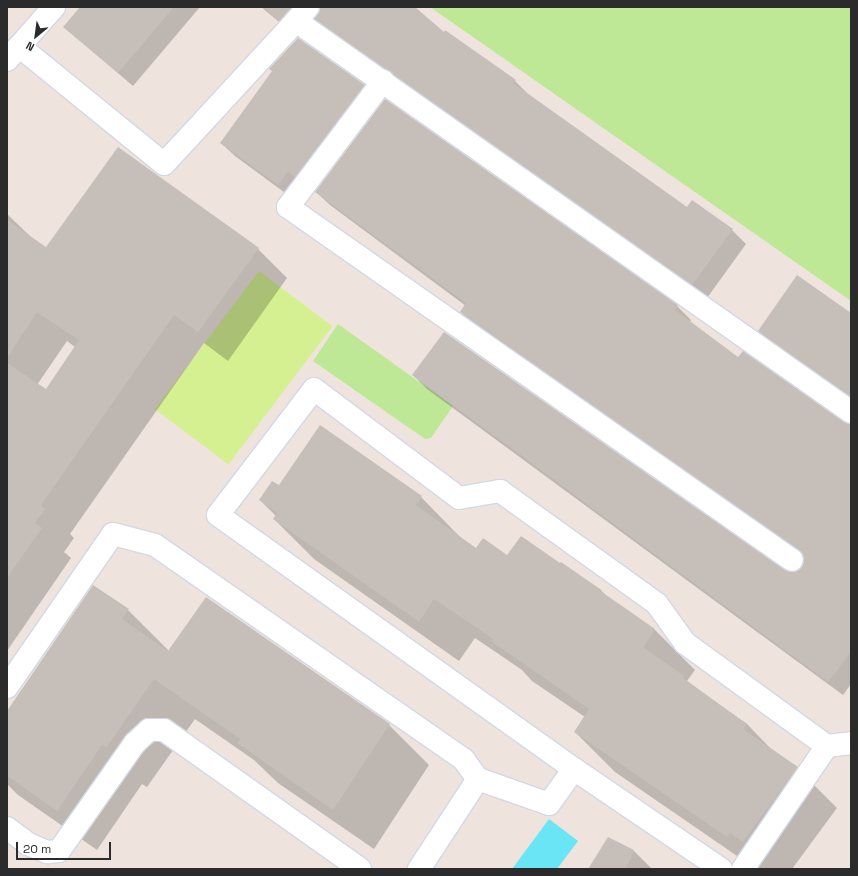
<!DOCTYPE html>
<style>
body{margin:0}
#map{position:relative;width:858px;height:876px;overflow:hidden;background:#eee4dd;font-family:"Space Grotesk",sans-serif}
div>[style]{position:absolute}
.green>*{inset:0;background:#bee896}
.pitch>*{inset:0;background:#d5f091;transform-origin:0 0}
.water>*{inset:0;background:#69e5f6}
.shadow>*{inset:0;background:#0003}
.building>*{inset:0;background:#c6beb9}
.roads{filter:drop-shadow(1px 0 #d2d8e5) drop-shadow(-1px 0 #d2d8e5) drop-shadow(0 1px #d2d8e5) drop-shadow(0 -1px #d2d8e5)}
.minor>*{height:22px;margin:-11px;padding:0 11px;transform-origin:11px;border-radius:11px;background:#fff}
span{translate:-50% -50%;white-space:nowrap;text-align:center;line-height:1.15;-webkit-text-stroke:3.5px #fff;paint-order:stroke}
.frame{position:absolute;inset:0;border:8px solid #2b2b2b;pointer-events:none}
.north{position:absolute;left:16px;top:16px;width:40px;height:40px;-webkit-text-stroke:3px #fff;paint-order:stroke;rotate:209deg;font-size:11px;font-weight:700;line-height:16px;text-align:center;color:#2b2b2b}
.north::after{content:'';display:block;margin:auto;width:14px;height:18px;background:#2b2b2b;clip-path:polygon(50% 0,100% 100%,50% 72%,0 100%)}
.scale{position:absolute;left:16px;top:842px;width:95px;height:18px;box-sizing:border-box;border:2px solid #2b2b2b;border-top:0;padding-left:5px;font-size:12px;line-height:14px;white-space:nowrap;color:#2b2b2b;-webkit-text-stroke:3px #fff;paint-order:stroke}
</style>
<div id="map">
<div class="green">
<div style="clip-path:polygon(430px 7px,851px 7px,851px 301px)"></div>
<div style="clip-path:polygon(338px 324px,453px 406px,431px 438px,425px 439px,313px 361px)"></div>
</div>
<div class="pitch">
<div style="left:259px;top:271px;width:92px;height:173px;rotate:37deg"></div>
</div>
<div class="water">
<div style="clip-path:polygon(549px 819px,578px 841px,557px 869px,512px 869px)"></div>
</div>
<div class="shadow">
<div style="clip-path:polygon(81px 7px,200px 7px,133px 86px,64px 27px)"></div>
<div style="clip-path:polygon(261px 7px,413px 7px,444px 33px,515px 81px,529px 95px,687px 208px,732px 230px,746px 244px,707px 298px,330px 33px,316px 19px,322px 9px,318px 9px,294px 34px)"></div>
<div style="clip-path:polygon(364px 85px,377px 99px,292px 198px,235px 156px,221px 143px)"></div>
<div style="clip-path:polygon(385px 100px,677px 306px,691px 320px,690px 322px,738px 358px,843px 423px,851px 425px,851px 684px,843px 695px,427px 389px,413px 375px,784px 571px,791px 573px,797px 572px,803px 568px,805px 557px,475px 326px,461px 312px,466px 306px,330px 205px,316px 192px)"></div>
<div style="clip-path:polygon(evenodd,7px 214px,32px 238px,46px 248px,258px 249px,287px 278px,228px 361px,204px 343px,70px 534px,74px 538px,64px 552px,71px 558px,7px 651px,7px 214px,67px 341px,75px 347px,46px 391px,37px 385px,67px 341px)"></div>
<div style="clip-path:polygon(851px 314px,851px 400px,772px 344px,759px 331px)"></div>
<div style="clip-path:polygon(279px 486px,421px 497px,461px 538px,477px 549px,508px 557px,600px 589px,607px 597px,655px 630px,695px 670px,687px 681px,695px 689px,747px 724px,774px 752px,797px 768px,837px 808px,792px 869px,756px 869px,615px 772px,575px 732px,585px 717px,532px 681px,522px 670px,475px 638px,459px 661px,314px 559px,274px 519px,276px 516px,260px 500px)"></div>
<div style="clip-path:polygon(128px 610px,169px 651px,389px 725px,429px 765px,374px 849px,278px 783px,254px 760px,195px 719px,147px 787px,142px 784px,97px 850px,18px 795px,7px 784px,7px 712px)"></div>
<div style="clip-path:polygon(609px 839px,634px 851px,652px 869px,589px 869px)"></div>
</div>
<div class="building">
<div style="clip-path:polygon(80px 7px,174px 7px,118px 73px,63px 27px)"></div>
<div style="clip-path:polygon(263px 7px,292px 7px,279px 21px)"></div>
<div style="clip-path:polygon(320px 7px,415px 7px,444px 32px,445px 30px,516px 80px,513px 83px,687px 207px,692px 200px,733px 229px,692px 285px,314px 19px)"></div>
<div style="clip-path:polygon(298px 38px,365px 85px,295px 177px,288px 172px,278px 185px,220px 143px,272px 71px,269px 69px)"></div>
<div style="clip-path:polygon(385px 99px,678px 305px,675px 310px,738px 357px,743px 351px,844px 422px,851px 424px,851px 652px,828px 682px,412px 375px,444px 332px,785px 570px,791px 572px,797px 571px,802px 567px,804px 561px,803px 555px,799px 550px,460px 312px,466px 303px,315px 192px)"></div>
<div style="clip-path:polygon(118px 147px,259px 248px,198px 332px,174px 315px,41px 505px,45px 509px,35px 523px,42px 528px,7px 578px,7px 363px,46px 389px,79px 340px,37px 312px,7px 358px,7px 220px,46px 247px)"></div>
<div style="clip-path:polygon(797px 275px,851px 313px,851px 397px,758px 331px)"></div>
<div style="clip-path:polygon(320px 425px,422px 496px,416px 505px,476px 548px,483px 538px,507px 555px,521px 536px,560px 563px,561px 562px,600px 589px,599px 590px,655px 629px,643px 647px,684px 676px,683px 678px,747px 724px,743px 729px,798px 767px,743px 842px,730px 833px,727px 837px,574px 732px,589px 709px,491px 641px,493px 639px,434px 599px,419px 622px,273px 519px,277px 513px,259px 500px,272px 481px,279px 485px)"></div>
<div style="clip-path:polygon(93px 585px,129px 609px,122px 619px,168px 651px,206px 597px,390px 724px,333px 810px,237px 743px,240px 739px,154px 679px,106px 748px,102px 745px,57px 811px,7px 776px,7px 711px)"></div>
<div style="clip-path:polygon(608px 837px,634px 850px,626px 869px,588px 869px)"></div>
</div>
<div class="roads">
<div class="minor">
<div style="left:296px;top:21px;width:18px;rotate:-49deg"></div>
<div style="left:19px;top:46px;width:187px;rotate:39.1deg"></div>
<div style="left:164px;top:164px;width:195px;rotate:-47.3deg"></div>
<div style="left:296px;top:21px;width:679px;rotate:35.16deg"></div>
<div style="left:7px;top:60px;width:71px;rotate:-48.4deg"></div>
<div style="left:383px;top:81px;width:158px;rotate:127deg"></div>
<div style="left:288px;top:207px;width:615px;rotate:35.01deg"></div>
<div style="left:7px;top:687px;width:186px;rotate:-55.3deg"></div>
<div style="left:113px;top:534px;width:43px;rotate:14.7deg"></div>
<div style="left:155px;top:545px;width:376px;rotate:34.8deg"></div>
<div style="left:464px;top:760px;width:24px;rotate:54deg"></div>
<div style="left:478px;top:779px;width:108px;rotate:123.2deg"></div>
<div style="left:478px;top:779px;width:75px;rotate:19.4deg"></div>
<div style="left:549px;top:804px;width:43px;rotate:-54.5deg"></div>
<div style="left:7px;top:828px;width:26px;rotate:37deg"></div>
<div style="left:28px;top:844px;width:21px;rotate:23deg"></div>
<div style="left:47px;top:852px;width:12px;rotate:-5deg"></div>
<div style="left:59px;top:851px;width:132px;rotate:-54.9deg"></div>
<div style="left:135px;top:743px;width:19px;rotate:-43deg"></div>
<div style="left:149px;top:730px;width:15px"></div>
<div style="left:164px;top:730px;width:240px;rotate:35.3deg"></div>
<div style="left:721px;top:869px;width:178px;rotate:-145.8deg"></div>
<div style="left:574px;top:769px;width:437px;rotate:-144.5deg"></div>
<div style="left:218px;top:515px;width:158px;rotate:-52.7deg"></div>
<div style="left:314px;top:389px;width:181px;rotate:36.9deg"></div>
<div style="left:459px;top:498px;width:42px;rotate:-9.7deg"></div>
<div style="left:500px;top:491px;width:193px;rotate:35.7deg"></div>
<div style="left:657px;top:604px;width:48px;rotate:54.3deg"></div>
<div style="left:685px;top:643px;width:175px;rotate:36deg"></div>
<div style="left:827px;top:746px;width:24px;rotate:-7deg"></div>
<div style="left:743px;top:869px;width:149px;rotate:-55.7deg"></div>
</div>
</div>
<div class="frame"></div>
<div class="north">N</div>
<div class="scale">20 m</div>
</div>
